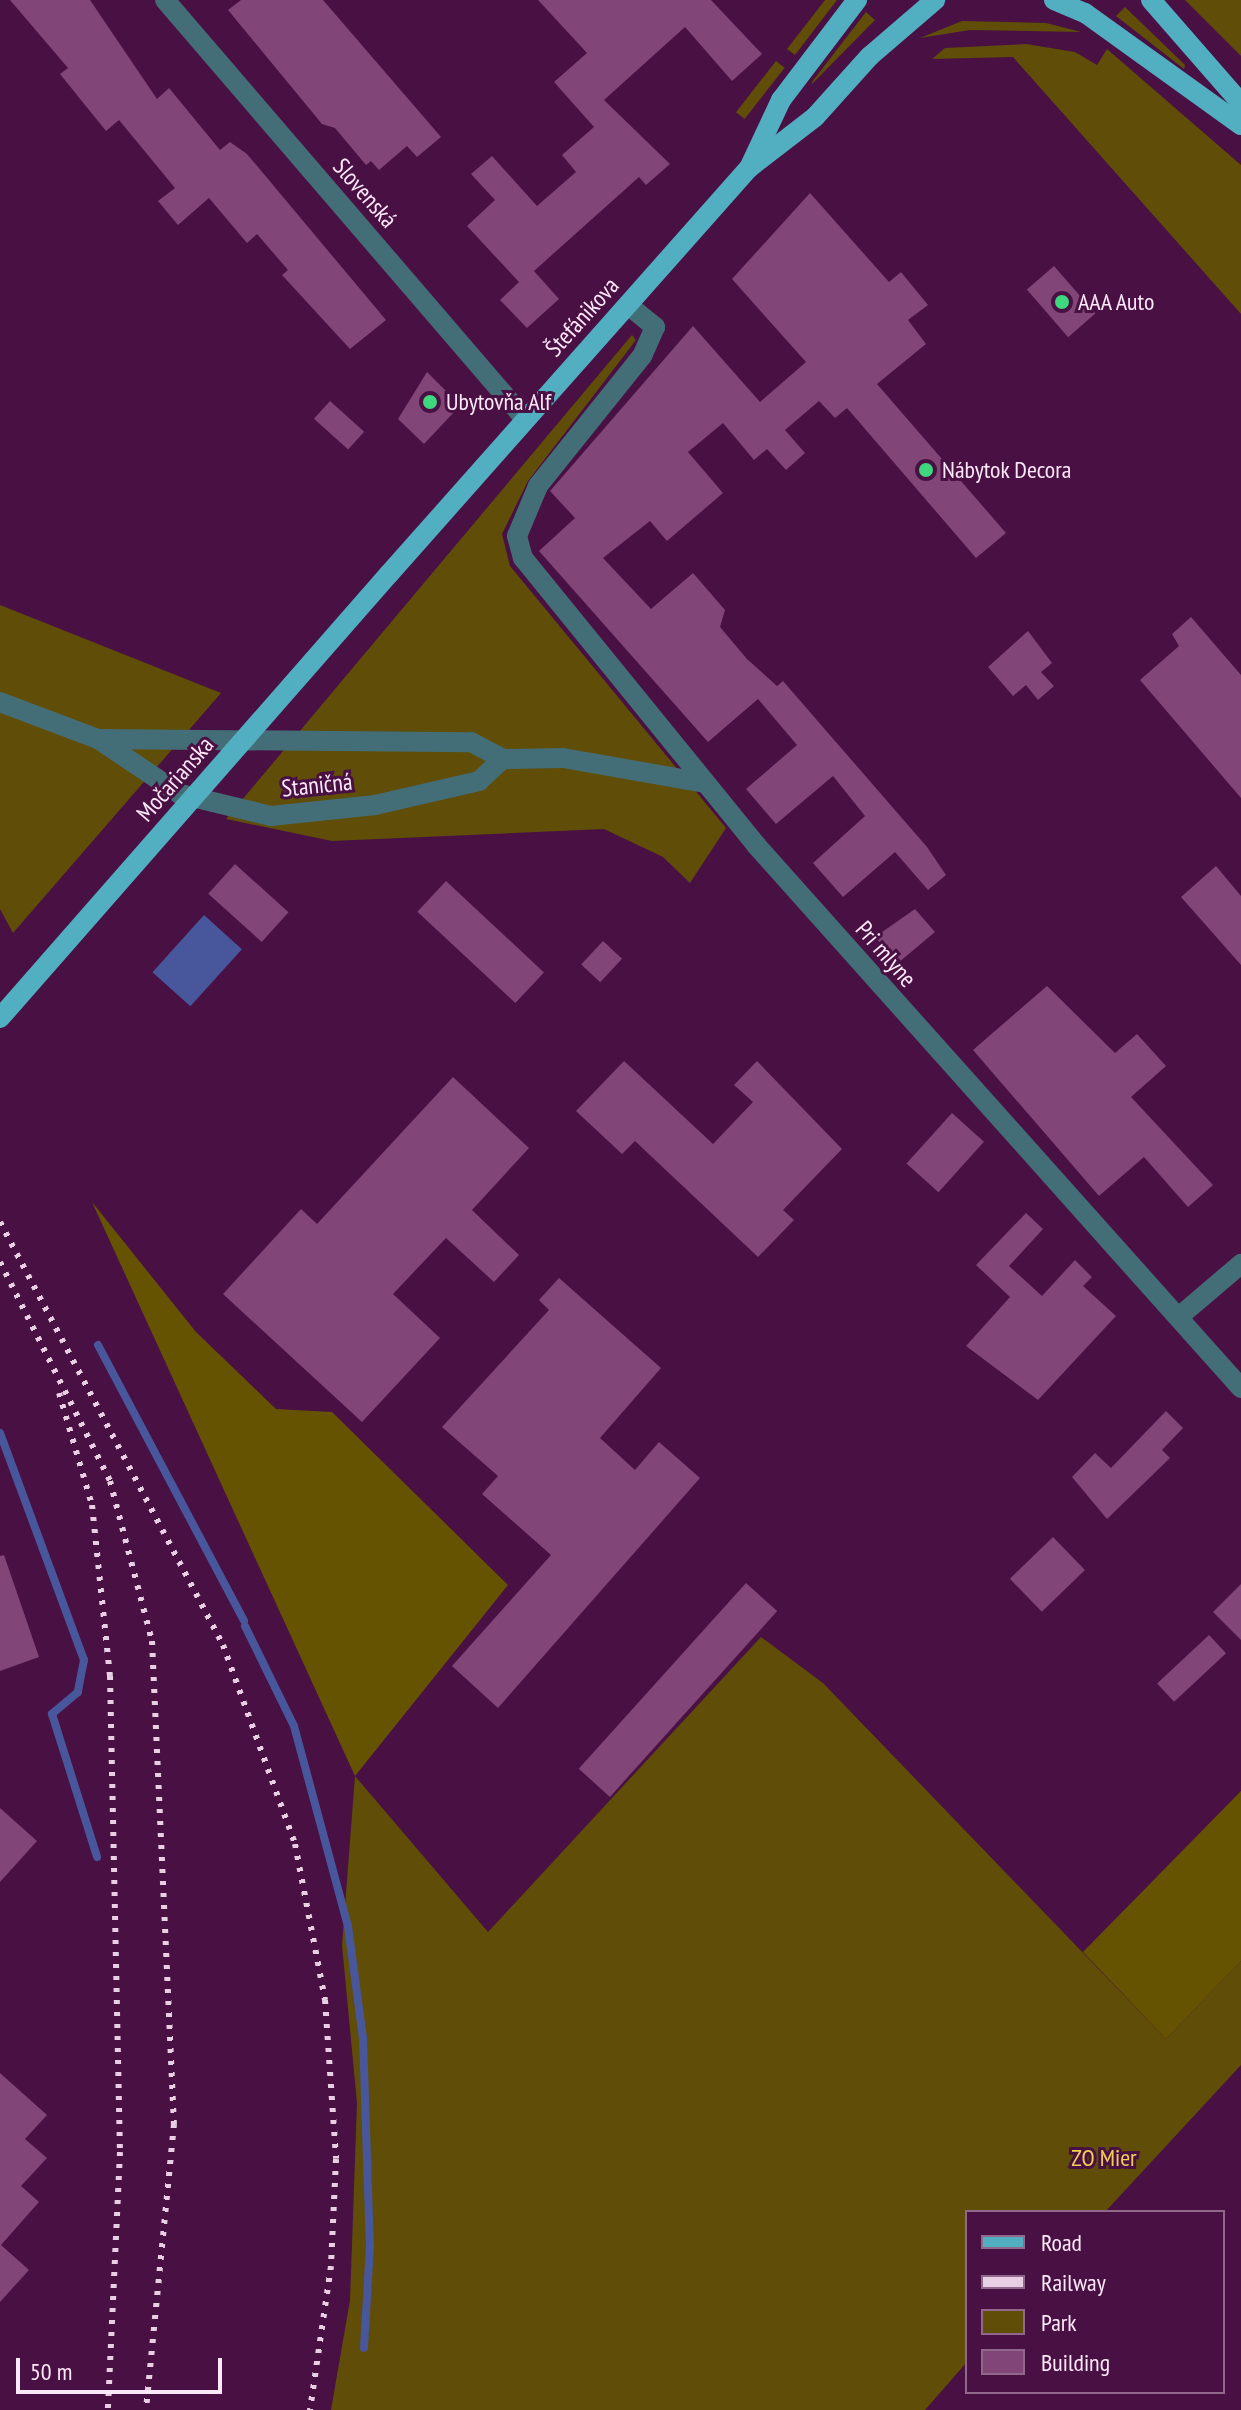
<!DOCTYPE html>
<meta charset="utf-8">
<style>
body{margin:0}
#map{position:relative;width:1241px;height:2410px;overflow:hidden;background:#491043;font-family:"PT Sans Narrow",sans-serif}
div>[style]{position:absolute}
.green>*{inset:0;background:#5f4d08;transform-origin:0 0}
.forest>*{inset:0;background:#665302}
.water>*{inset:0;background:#48569c;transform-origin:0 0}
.stream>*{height:8px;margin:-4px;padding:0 4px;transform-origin:4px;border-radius:4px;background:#48569c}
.building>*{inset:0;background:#814578;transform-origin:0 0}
.street>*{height:20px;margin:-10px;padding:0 10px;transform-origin:10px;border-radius:10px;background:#446e77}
.primary>*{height:20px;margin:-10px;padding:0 10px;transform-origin:10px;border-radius:10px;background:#52afc1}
.rail>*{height:6px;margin-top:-3px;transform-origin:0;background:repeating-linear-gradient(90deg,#e8cfe4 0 4px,transparent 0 12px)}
.primary-bridge>*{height:20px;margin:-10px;padding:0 10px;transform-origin:10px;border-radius:10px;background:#52afc1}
.dots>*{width:22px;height:22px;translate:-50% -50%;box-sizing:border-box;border:4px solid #491043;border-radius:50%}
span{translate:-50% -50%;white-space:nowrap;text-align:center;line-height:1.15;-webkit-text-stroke:6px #491043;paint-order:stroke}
.street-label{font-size:24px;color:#fee9fa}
.poi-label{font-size:24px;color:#fee9fa}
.left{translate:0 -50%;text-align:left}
.park-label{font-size:24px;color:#f2ce55}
.legend{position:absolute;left:965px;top:2210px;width:260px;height:184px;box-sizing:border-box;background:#491043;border:2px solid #91678c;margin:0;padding:10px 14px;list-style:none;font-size:24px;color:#fee9fa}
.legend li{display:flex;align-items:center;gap:16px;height:40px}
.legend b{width:40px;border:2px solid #91678c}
.scale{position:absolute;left:16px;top:2358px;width:206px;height:36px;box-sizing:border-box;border:4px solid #fee9fa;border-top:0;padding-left:10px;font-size:24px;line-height:28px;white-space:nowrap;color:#fee9fa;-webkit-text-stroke:6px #491043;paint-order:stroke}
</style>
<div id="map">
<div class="green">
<div style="clip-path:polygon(825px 0,837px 0,795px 55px,787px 49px)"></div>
<div style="clip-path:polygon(1185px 0,1241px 0,1241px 56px)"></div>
<div style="clip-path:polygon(1125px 7px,1185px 65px,1184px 69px,1116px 16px)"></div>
<div style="clip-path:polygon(866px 12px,875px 20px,812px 84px,812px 82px)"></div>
<div style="clip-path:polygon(962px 21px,1046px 23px,1081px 32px,970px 30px,920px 38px)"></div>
<div style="clip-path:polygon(1026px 44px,1075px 52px,1097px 65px,1107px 49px,1241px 165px,1241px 314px,1013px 57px,932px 59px,945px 48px)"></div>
<div style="left:776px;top:61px;width:11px;height:65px;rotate:38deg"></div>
<div style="clip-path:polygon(632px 335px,636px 340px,528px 481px,502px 534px,510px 566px,726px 828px,690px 883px,663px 857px,604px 829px,332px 841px,226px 819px)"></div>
<div style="clip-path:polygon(0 605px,221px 693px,13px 933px,0 909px)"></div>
<div style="clip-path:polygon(761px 1637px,823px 1683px,1166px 2039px,1241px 1961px,1241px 2065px,1105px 2212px,967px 2212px,967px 2362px,925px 2410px,331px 2410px,350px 2300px,357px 2103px,342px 1945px,355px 1776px,488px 1932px)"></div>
</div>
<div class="forest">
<div style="clip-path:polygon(92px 1202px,196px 1332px,276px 1409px,332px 1412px,508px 1585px,355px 1776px)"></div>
<div style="clip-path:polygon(1241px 1791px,1241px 1961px,1166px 2039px,1083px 1952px)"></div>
</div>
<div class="water">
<div style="left:204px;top:915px;width:51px;height:77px;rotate:42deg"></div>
</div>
<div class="stream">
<div style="left:98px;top:1345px;width:312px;rotate:62.1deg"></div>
<div style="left:0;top:1433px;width:242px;rotate:69.7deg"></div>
<div style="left:84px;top:1660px;width:33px;rotate:101deg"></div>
<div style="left:78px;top:1692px;width:34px;rotate:140deg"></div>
<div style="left:52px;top:1714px;width:150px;rotate:72.5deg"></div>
<div style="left:245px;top:1626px;width:111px;rotate:63.9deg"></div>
<div style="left:294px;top:1726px;width:207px;rotate:74.9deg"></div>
<div style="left:348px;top:1926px;width:113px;rotate:82.4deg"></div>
<div style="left:363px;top:2038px;width:208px;rotate:88.1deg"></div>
<div style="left:370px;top:2246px;width:102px;rotate:93.4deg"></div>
</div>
<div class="building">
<div style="clip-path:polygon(10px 0,90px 0,157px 99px,169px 88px,220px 150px,230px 142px,247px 154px,386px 320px,350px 349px,282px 275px,288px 270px,257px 234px,247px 243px,209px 198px,178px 225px,158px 201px,175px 188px,119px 120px,106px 131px,60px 74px,68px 68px)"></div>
<div style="clip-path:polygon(241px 0,323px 0,441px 137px,417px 157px,407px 146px,379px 170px,371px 161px,366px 165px,335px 128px,322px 124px,228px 10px)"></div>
<div style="clip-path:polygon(538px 0,711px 0,762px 54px,732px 81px,685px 27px,604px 100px,670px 164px,646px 185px,639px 177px,534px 271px,559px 299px,527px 328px,500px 300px,519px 282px,467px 226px,495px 200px,471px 174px,492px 156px,537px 206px,576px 172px,562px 155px,594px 127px,554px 82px,587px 53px)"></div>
<div style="clip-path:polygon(810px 193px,889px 282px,901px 272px,928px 305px,908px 320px,926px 344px,877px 384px,1006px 533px,976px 558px,847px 408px,835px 418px,819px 401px,785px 430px,805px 453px,786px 470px,767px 449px,754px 460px,723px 423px,688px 452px,723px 493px,667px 541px,650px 521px,603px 558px,651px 609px,693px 573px,725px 610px,720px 627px,747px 659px,777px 686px,783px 681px,927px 847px,946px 875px,928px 890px,895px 852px,843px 897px,813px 863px,865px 816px,833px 776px,776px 824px,746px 789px,797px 745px,758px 699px,708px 742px,539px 551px,575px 518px,550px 491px,693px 326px,760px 402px,806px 362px,732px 279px)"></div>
<div style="left:1054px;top:266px;width:63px;height:36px;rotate:49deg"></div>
<div style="clip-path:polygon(427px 372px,456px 401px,456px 410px,424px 444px,398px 419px)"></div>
<div style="left:330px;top:401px;width:46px;height:24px;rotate:42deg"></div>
<div style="clip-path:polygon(1191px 617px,1241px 675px,1241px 798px,1140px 680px,1179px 646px,1172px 634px)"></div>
<div style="clip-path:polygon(1028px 631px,1052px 663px,1041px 672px,1054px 686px,1038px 700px,1026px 685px,1013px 696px,988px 667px)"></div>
<div style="left:235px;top:864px;width:72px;height:40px;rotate:42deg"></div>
<div style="clip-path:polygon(1216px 866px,1241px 896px,1241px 965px,1181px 897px)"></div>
<div style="left:446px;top:881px;width:134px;height:42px;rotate:43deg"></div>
<div style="clip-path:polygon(915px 909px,935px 932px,898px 963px,875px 937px)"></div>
<div style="left:603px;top:941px;width:26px;height:32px;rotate:43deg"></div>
<div style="clip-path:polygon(1047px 986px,1115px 1053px,1137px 1034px,1166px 1066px,1131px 1097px,1213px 1185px,1188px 1207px,1144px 1157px,1099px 1196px,973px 1050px)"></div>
<div style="clip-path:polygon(624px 1061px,713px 1144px,753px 1102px,734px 1085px,757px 1061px,842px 1149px,783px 1210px,794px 1220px,758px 1257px,635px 1141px,622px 1154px,576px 1111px)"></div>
<div style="clip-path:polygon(453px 1077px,529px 1148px,472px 1210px,519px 1255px,494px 1282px,446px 1238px,393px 1294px,440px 1338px,362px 1422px,223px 1294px,301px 1209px,317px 1224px)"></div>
<div style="left:952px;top:1113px;width:43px;height:68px;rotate:42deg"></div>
<div style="clip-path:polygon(1026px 1213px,1043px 1229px,1009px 1266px,1042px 1296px,1075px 1260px,1092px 1277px,1083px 1286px,1116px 1316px,1038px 1400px,966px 1346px,1010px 1297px,976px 1265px)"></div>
<div style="clip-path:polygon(559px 1278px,661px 1368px,600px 1438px,635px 1470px,659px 1442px,700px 1478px,498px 1708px,452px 1666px,551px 1555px,482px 1494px,498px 1476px,442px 1427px,549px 1310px,539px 1300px)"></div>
<div style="clip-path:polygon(1166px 1411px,1183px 1428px,1162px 1450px,1170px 1458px,1107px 1519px,1072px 1477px,1095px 1453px,1111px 1468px)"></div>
<div style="left:1053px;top:1537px;width:46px;height:60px;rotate:46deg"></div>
<div style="clip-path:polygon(4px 1555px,39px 1657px,0 1671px,0 1556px)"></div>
<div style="left:746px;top:1583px;width:42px;height:250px;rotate:42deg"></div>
<div style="clip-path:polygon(1241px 1584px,1241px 1640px,1213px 1612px)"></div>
<div style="left:1209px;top:1635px;width:25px;height:71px;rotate:47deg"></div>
<div style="clip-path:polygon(0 1808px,37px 1841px,0 1882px)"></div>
<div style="clip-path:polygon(0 2073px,47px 2115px,25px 2139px,47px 2158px,21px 2186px,39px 2202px,1px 2245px,29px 2270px,0 2302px)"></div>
</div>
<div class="street">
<div style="left:165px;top:0;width:552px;rotate:49.33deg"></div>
<div style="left:628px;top:305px;width:35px;rotate:39deg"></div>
<div style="left:655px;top:327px;width:32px;rotate:114deg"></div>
<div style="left:642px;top:356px;width:166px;rotate:128.7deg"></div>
<div style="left:538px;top:486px;width:54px;rotate:112.8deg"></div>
<div style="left:517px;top:536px;width:23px;rotate:75deg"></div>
<div style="left:523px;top:558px;width:370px;rotate:50.9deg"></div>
<div style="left:756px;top:845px;width:728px;rotate:48.23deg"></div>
<div style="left:0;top:702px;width:105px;rotate:20.7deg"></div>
<div style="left:98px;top:739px;width:373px;rotate:0.5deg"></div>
<div style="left:471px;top:742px;width:36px;rotate:28deg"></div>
<div style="left:503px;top:759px;width:60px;rotate:-1deg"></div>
<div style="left:563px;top:758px;width:144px;rotate:10deg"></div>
<div style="left:98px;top:739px;width:99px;rotate:33.9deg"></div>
<div style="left:180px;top:794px;width:94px;rotate:13.6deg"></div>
<div style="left:271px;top:816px;width:105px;rotate:-6deg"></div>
<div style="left:375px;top:805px;width:107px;rotate:-13deg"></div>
<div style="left:479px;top:781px;width:33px;rotate:-43deg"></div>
<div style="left:1181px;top:1315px;width:79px;rotate:-40.4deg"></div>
</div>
<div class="primary">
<div style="left:1054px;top:0;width:34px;rotate:23deg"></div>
<div style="left:1085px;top:13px;width:192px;rotate:35.7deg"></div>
<div style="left:1151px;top:0;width:137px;rotate:48.9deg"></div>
<div style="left:751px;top:164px;width:71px;rotate:-64.9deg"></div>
<div style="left:781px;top:100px;width:126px;rotate:-52.8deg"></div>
<div style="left:389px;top:574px;width:543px;rotate:-48.44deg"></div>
<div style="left:749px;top:168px;width:83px;rotate:-37.7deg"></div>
<div style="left:815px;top:117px;width:82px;rotate:-48deg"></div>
<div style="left:870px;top:56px;width:86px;rotate:-40.7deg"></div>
</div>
<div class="rail">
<div style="left:0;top:1222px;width:478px;rotate:62.2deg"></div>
<div style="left:223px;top:1645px;width:212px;rotate:70.1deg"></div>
<div style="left:295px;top:1844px;width:159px;rotate:79.1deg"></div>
<div style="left:325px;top:2000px;width:159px;rotate:86deg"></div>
<div style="left:336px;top:2159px;width:107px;rotate:92.7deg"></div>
<div style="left:331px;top:2266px;width:146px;rotate:98.3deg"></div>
<div style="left:0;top:1262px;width:245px;rotate:63.3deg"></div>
<div style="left:110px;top:1481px;width:165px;rotate:75.3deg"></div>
<div style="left:152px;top:1641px;width:484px;rotate:87.4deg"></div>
<div style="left:174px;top:2124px;width:287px;rotate:95.6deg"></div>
<div style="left:59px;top:1393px;width:117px;rotate:73.6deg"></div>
<div style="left:92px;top:1505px;width:172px;rotate:84deg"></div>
<div style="left:110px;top:1676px;width:476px;rotate:88.8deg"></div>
<div style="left:120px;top:2152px;width:258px;rotate:92.7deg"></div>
</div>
<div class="primary-bridge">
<div style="left:0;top:1018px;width:590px;rotate:-48.78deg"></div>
</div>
<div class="dots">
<div style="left:1062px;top:302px;background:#3fd77d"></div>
<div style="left:430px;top:402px;background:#3fd77d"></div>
<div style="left:926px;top:470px;background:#3fd77d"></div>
</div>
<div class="street-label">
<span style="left:365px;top:193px;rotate:49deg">Slovenská</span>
<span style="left:582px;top:317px;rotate:-48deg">Štefánikova</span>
<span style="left:175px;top:779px;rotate:-49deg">Močarianska</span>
<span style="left:317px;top:785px;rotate:-6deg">Staničná</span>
<span style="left:886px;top:954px;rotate:49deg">Pri mlyne</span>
</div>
<div class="poi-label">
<span class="left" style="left:1078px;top:302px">AAA Auto</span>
<span class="left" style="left:446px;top:402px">Ubytovňa Alf</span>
<span class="left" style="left:942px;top:470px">Nábytok Decora</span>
</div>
<div class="park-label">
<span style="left:1104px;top:2158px">ZO Mier</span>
</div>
<ul class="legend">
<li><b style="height:10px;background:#52afc1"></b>Road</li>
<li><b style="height:10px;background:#e8cfe4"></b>Railway</li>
<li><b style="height:22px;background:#5f4d08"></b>Park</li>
<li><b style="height:22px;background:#814578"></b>Building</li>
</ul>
<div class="scale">50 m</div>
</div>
